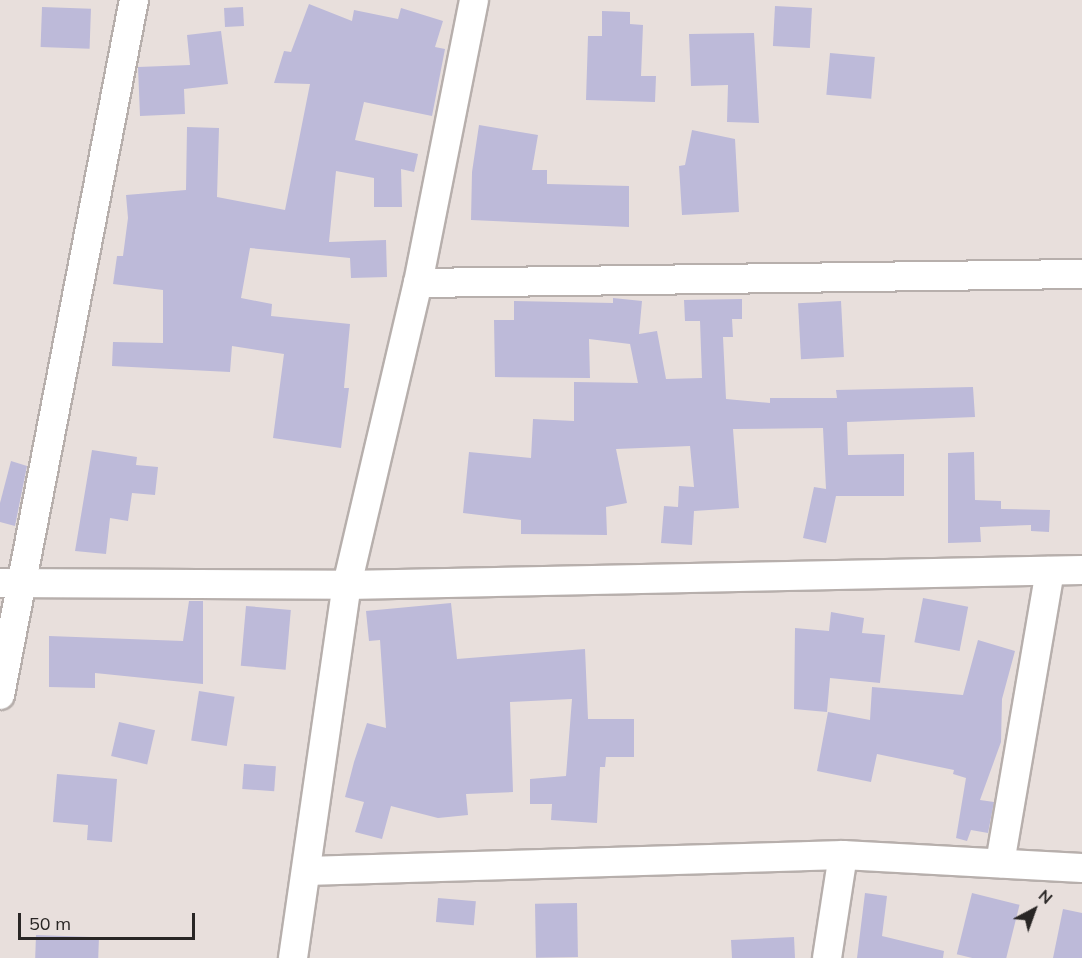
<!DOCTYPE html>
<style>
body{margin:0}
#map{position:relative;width:1082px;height:958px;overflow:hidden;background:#e8dfdc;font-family:Mulish,sans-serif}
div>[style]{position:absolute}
.building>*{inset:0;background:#bdbad9;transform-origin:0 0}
.roads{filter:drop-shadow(2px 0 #b7afac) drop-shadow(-2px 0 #b7afac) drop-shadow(0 2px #b7afac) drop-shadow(0 -2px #b7afac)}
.street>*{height:28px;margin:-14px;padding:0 14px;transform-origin:14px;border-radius:14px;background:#fff}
span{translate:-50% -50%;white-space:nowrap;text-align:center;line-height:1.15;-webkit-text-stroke:5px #e8dfdc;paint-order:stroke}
.north{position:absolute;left:1004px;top:880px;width:60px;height:60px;-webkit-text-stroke:4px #e8dfdc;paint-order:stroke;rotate:41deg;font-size:16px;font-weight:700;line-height:24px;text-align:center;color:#292625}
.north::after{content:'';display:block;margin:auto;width:21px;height:27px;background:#292625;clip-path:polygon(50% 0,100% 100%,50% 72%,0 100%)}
.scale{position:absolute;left:18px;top:913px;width:177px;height:27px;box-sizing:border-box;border:3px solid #292625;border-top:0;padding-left:8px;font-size:18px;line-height:21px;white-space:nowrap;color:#292625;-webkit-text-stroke:4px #e8dfdc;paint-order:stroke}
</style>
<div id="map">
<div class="building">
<div style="clip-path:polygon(309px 4px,352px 21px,354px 10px,398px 19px,401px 8px,443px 21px,435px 47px,445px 49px,432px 116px,364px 102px,355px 140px,418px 154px,414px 172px,401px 169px,402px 207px,374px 207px,374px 178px,336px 171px,329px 242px,386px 240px,387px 277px,351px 278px,350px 258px,250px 248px,241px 298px,272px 304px,271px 316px,350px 324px,344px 388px,349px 388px,341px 448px,273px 438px,284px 354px,232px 346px,230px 372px,112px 366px,113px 342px,163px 343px,163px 290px,113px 284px,117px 256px,123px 256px,128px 218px,126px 195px,186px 190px,187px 127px,219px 128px,217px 197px,285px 210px,310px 84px,274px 83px,284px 51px,291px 52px)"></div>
<div style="left:775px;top:6px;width:37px;height:40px;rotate:3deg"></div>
<div style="left:42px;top:7px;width:49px;height:40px;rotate:2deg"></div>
<div style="left:243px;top:7px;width:19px;height:19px;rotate:87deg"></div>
<div style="clip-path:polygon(602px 11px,630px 12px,630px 24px,643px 25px,641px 76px,656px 76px,655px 102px,586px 100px,588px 36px,602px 36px)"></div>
<div style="clip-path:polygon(221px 31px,228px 84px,184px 89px,185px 114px,140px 116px,138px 67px,190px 65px,187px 35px)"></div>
<div style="clip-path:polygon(754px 33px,759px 123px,727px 122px,728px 85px,691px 86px,689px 34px)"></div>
<div style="left:830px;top:53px;width:45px;height:42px;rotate:5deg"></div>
<div style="clip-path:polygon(479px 125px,538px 135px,532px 170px,547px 170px,547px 184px,629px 186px,629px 227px,471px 220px,472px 172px)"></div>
<div style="clip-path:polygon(692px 130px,735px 139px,739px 212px,682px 215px,679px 166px,685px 165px)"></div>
<div style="clip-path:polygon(613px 298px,642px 301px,639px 334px,657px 331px,666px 379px,702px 378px,700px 321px,685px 321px,684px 300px,742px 299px,742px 319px,732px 319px,733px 337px,723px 337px,726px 399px,770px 403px,770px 398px,837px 398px,836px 390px,973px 387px,975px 417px,847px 422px,848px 455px,904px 454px,904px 496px,836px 496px,826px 543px,803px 538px,814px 487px,826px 489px,823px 428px,733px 429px,739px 508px,694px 511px,692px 545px,661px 543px,664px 506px,678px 507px,679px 486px,694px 487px,690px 446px,616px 449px,627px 503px,606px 507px,607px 535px,521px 534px,521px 520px,463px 513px,469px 452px,531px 458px,533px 419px,574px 421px,574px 382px,638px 383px,630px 344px,589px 339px,590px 378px,495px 377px,494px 320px,514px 320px,514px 301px,613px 303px)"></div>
<div style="left:841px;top:301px;width:56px;height:43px;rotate:87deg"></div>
<div style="clip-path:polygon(92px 450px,137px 457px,136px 465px,158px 467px,155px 495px,132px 493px,128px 521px,110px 518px,106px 554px,75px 551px)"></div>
<div style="clip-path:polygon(974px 452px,975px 500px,1001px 501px,1001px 509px,1050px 510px,1049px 532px,1031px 531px,1031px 525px,980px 527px,981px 542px,948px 543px,948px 453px)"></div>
<div style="clip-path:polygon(11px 461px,27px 466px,15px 526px,0 522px,0 503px)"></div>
<div style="left:923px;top:598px;width:46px;height:45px;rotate:11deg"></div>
<div style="clip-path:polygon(189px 601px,203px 601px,203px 684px,95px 673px,95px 688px,49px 687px,49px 636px,183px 641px)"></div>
<div style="clip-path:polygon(451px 603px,457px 659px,585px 649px,588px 719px,634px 719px,634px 757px,606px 757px,605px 767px,600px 767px,597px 823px,551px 820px,552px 804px,530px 804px,530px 779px,566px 776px,572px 699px,510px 702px,513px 792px,466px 794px,468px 815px,438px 818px,391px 806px,382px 839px,355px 832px,364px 802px,345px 797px,354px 762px,367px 723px,386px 728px,380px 640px,369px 641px,366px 611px)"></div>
<div style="left:246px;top:606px;width:45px;height:60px;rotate:5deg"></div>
<div style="clip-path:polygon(831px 612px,864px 618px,862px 633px,885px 635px,880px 683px,830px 678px,827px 712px,794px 709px,795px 628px,829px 631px)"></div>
<div style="clip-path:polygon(978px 640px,1015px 651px,1002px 699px,1001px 742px,980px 800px,994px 802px,988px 833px,971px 830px,967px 841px,956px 838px,966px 778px,953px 774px,954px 770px,877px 754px,871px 782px,817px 771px,828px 712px,870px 720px,872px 687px,963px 695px)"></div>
<div style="left:199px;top:691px;width:36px;height:50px;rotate:9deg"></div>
<div style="left:119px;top:722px;width:37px;height:35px;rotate:13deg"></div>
<div style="left:244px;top:764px;width:32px;height:25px;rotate:4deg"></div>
<div style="clip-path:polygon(57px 774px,117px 779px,112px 842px,87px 840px,88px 825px,53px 822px)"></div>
<div style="clip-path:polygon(865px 893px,887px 896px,882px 936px,944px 951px,943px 958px,857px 958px)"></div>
<div style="left:972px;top:893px;width:49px;height:63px;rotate:14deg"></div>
<div style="left:438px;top:898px;width:38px;height:24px;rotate:5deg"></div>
<div style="left:577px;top:903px;width:54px;height:42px;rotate:89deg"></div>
<div style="clip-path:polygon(1063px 909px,1082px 913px,1082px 958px,1053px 958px)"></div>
<div style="left:36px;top:935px;width:63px;height:23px;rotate:2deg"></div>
<div style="clip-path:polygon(794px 937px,795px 958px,732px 958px,731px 940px)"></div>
</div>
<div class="roads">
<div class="street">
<div style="left:418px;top:283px;width:664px;rotate:-0.78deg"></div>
<div style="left:0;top:583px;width:347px;rotate:0.3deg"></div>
<div style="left:347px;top:585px;width:735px;rotate:-1.17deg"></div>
<div style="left:0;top:695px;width:708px;rotate:-79.09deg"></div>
<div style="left:1000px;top:863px;width:296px;rotate:-80.3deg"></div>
<div style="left:306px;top:871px;width:537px;rotate:-1.71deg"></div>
<div style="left:843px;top:855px;width:239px;rotate:3.1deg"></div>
<div style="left:293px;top:958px;width:377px;rotate:-81.8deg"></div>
<div style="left:347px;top:585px;width:310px;rotate:-76.8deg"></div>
<div style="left:418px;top:283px;width:288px;rotate:-78.8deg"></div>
<div style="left:827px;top:958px;width:104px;rotate:-81.2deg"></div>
</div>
</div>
<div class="north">N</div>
<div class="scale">50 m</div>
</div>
